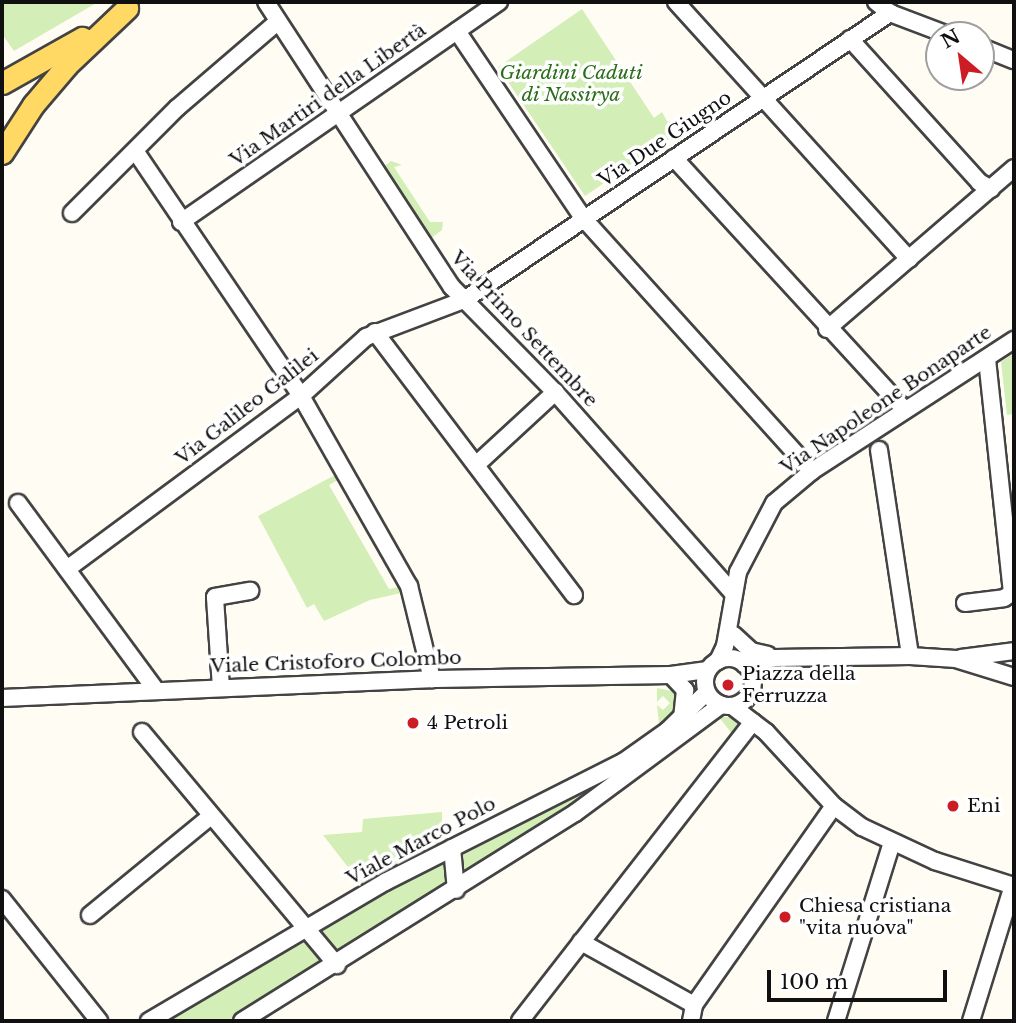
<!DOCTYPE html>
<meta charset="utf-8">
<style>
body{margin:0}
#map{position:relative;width:1016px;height:1023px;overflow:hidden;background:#fffdf3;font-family:"Libre Baskerville",serif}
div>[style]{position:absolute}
.green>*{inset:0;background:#d4eeb8}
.roads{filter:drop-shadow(2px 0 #434343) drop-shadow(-2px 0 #434343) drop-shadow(0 2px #434343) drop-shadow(0 -2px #434343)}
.minor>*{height:16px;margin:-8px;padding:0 8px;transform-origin:8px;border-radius:8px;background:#fff}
.minor>.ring{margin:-8px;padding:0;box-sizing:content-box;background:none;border:16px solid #fff;border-radius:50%}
.major>*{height:21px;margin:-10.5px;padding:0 10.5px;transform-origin:10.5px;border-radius:10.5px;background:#ffd963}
.dots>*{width:19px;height:19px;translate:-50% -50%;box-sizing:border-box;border:4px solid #fff;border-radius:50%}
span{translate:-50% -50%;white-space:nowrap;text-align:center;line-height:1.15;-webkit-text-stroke:7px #fff;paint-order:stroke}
.park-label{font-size:19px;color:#2b6e1a;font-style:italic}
.street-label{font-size:19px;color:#101010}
.poi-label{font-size:19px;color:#101010}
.left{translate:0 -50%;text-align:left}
.frame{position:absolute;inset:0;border:4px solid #101010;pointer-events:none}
.north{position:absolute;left:925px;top:21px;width:70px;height:70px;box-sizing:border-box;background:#fff;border:2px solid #9f9f9f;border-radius:50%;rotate:331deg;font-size:19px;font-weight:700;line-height:28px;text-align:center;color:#101010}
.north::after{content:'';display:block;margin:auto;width:24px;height:32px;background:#cc1c24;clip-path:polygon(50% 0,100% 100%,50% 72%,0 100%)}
.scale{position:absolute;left:767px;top:970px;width:180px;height:32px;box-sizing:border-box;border:4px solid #101010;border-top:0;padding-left:9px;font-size:21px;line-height:24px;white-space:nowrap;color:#101010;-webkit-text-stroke:5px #fff;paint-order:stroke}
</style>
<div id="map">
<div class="green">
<div style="clip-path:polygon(2px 2px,98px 2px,14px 51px,2px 34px)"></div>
<div style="clip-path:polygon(582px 9px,654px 118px,662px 112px,675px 135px,585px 196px,498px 67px)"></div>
<div style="clip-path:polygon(391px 161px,402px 165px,394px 167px,430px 222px,443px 222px,442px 230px,427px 241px,381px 169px)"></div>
<div style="clip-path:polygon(1014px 353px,1014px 422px,1013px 414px,1007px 415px,1001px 362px)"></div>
<div style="clip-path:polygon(335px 475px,338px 480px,329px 485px,389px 589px,399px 587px,401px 593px,370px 600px,324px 621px,314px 604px,307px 608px,258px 516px)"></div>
<div style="clip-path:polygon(657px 688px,672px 691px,677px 700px,675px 709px,659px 724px,657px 705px,663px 710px,670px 703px,663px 696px,657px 702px)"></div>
<div style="clip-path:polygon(718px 716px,735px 718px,739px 727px,733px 735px)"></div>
<div style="clip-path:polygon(620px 767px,624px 771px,462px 877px,461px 848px)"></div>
<div style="clip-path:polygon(442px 812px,442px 843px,361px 884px,323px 835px,362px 832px,363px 819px)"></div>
<div style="clip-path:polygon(446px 856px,448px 885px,341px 954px,317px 927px)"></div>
<div style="clip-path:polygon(304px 939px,325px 964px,230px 1021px,166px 1021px)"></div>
</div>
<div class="roads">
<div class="minor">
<div style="left:266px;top:2px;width:340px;rotate:56.9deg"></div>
<div style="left:452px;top:287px;width:147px;rotate:45.6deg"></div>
<div style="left:555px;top:392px;width:268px;rotate:48.5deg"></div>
<div style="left:676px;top:2px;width:347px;rotate:47.8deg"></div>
<div style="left:876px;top:2px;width:18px;rotate:38deg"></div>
<div style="left:890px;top:13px;width:62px;rotate:20.8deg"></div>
<div style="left:457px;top:31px;width:227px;rotate:56deg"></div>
<div style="left:584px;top:219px;width:340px;rotate:47.9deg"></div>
<div style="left:850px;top:39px;width:193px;rotate:47.9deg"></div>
<div style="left:979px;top:182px;width:14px;rotate:30deg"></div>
<div style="left:981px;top:47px;width:35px;rotate:22deg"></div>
<div style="left:136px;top:152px;width:295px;rotate:55.9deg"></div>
<div style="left:301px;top:396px;width:219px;rotate:60.4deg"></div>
<div style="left:409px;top:586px;width:96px;rotate:76.1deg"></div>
<div style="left:674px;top:158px;width:342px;rotate:47.5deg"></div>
<div style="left:72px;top:213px;width:148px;rotate:-45deg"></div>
<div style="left:177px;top:108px;width:130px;rotate:-40.6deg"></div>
<div style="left:181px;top:222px;width:387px;rotate:-34.7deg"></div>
<div style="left:827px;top:329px;width:247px;rotate:-40.7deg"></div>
<div style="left:375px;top:332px;width:330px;rotate:52.9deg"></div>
<div style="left:879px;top:450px;width:208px;rotate:81.4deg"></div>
<div style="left:476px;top:465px;width:108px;rotate:-42.7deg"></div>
<div style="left:18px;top:503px;width:232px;rotate:53.6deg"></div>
<div style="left:67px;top:569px;width:291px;rotate:-36.5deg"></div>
<div style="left:301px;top:396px;width:88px;rotate:-42.2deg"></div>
<div style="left:366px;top:337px;width:105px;rotate:-20.7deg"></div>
<div style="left:464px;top:300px;width:514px;rotate:-33.97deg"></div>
<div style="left:965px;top:603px;width:39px;rotate:-7deg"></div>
<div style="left:1004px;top:598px;width:9px;rotate:-32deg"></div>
<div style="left:1012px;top:593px;width:236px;rotate:-96.1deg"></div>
<div style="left:734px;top:635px;width:23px;rotate:43deg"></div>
<div style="left:751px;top:651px;width:17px;rotate:13deg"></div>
<div class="ring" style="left:705px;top:658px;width:32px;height:32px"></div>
<div style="left:961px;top:658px;width:53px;rotate:-7.5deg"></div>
<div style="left:718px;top:661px;width:17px;rotate:-65deg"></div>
<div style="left:725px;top:646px;width:75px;rotate:-80deg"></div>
<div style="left:738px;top:572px;width:78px;rotate:-62.4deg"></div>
<div style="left:774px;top:503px;width:50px;rotate:-40.1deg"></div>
<div style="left:812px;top:471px;width:241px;rotate:-33deg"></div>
<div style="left:744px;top:664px;width:31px;rotate:-11deg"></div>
<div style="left:774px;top:658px;width:136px;rotate:-0.8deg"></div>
<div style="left:910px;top:656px;width:46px;rotate:3.7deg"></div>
<div style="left:956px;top:659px;width:61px;rotate:17.2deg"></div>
<div style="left:671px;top:675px;width:21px;rotate:47deg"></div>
<div style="left:685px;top:690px;width:28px;rotate:96deg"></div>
<div style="left:221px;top:688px;width:91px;rotate:-93.8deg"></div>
<div style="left:215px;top:597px;width:36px;rotate:-10deg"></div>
<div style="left:2px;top:698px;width:434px;rotate:-2.5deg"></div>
<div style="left:436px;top:679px;width:235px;rotate:-1deg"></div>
<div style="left:671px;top:675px;width:37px;rotate:-8deg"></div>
<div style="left:732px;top:706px;width:43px;rotate:37.4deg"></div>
<div style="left:766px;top:732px;width:100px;rotate:47.4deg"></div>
<div style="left:834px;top:806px;width:35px;rotate:37deg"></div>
<div style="left:862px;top:827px;width:81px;rotate:25deg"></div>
<div style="left:935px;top:861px;width:83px;rotate:17.6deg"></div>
<div style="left:142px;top:732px;width:304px;rotate:50.1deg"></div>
<div style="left:452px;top:848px;width:42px;rotate:84.6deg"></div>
<div style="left:2px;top:899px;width:156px;rotate:51.5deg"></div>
<div style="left:90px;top:915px;width:156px;rotate:-39.3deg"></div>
<div style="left:581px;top:942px;width:129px;rotate:29.1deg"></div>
<div style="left:149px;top:1021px;width:274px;rotate:-30.5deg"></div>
<div style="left:385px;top:882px;width:267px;rotate:-26.8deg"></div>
<div style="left:623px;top:762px;width:54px;rotate:-35.2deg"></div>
<div style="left:667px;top:731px;width:54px;rotate:-44.3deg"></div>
<div style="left:242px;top:1021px;width:393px;rotate:-32deg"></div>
<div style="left:575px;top:813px;width:182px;rotate:-36.5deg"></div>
<div style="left:520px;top:1021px;width:379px;rotate:-52.1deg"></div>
<div style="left:691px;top:1021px;width:16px;rotate:-79deg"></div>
<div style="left:694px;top:1005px;width:243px;rotate:-54.9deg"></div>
<div style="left:836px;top:1021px;width:188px;rotate:-72.6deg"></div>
<div style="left:971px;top:1021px;width:142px;rotate:-72.8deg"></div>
</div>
<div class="major">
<div style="left:2px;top:83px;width:92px;rotate:-29.4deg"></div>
<div style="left:2px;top:153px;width:57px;rotate:-57.1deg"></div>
<div style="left:33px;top:105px;width:52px;rotate:-49.6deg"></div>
<div style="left:67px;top:65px;width:83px;rotate:-43.5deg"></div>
</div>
</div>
<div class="dots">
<div style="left:728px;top:685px;background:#cc1c24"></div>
<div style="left:413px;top:723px;background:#cc1c24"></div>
<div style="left:953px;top:806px;background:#cc1c24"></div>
<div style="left:785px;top:917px;background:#cc1c24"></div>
</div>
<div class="park-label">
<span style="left:571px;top:84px">Giardini Caduti<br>di Nassirya</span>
</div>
<div class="street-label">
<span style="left:328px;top:95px;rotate:-35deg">Via Martiri della Libertà</span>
<span style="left:665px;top:139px;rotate:-34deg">Via Due Giugno</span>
<span style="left:524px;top:329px;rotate:47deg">Via Primo Settembre</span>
<span style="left:886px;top:400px;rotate:-34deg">Via Napoleone Bonaparte</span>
<span style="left:247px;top:407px;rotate:-38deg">Via Galileo Galilei</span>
<span style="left:336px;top:662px;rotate:-2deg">Viale Cristoforo Colombo</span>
<span style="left:421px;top:841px;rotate:-28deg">Viale Marco Polo</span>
</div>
<div class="poi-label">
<span class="left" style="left:742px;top:685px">Piazza della<br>Ferruzza</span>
<span class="left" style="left:427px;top:723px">4 Petroli</span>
<span class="left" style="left:967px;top:806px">Eni</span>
<span class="left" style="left:799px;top:917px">Chiesa cristiana<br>"vita nuova"</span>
</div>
<div class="frame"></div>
<div class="north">N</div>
<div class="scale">100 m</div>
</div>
